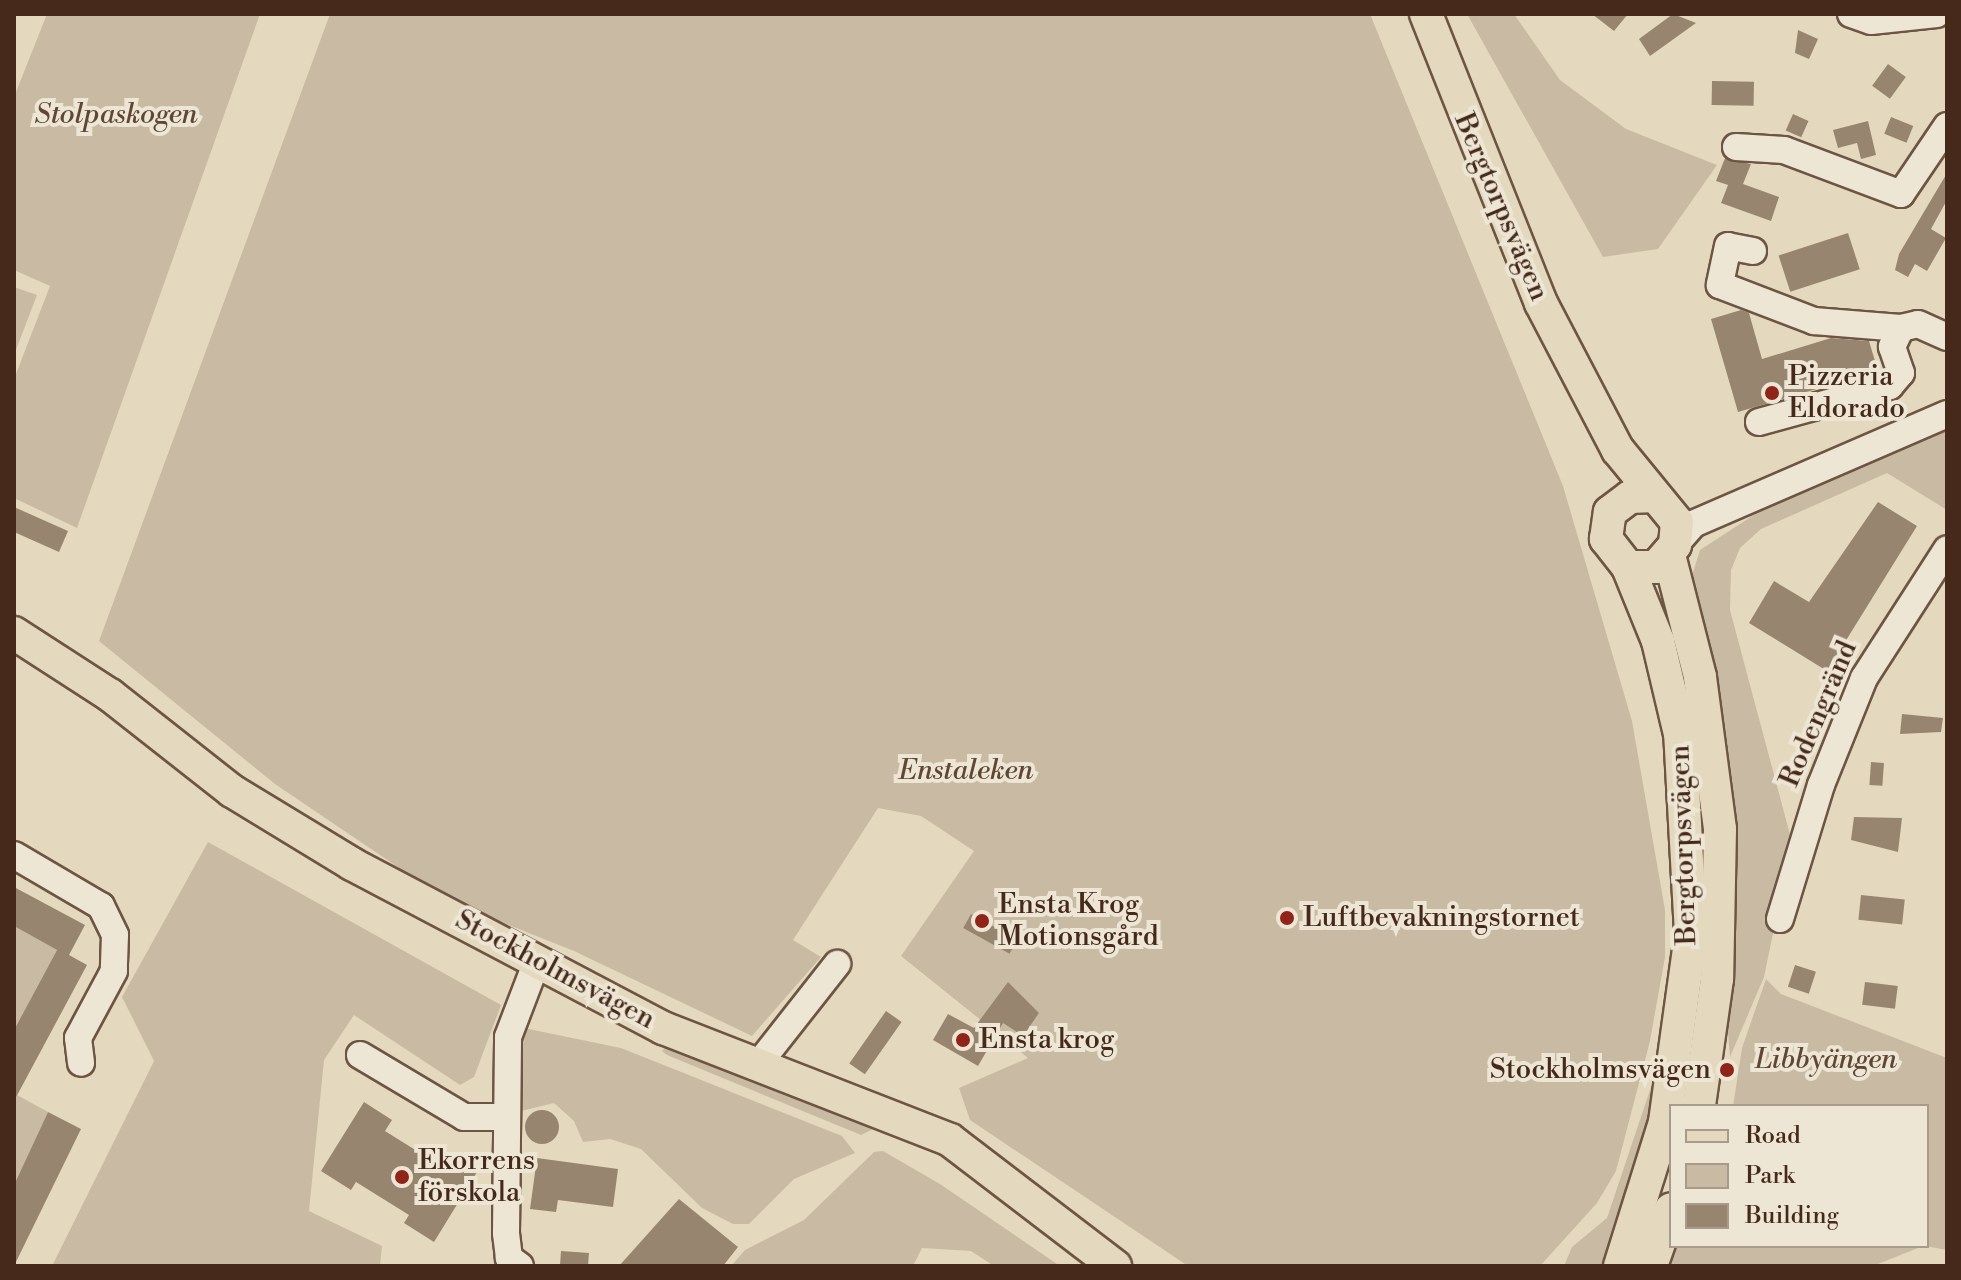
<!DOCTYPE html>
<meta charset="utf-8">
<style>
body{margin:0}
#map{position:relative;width:1961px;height:1280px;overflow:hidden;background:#e4d9bf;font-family:"Libre Bodoni",serif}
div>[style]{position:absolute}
.green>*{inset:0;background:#c9bba3}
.building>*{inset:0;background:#988570;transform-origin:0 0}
.round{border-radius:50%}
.roads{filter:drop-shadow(2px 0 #6e5543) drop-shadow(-2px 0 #6e5543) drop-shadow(0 2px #6e5543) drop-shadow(0 -2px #6e5543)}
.minor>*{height:26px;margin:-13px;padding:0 13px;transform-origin:13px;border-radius:13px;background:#ede6d5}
.major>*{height:32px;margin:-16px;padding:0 16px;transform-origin:16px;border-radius:16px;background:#e4d9bf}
.dots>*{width:22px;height:22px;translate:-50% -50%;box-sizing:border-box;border:4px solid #ede6d5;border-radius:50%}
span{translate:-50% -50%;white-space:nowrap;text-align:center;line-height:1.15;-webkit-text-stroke:8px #ede6d5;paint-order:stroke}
.park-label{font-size:28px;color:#604635;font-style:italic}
.street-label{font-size:28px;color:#46291a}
.poi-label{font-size:28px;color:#46291a}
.left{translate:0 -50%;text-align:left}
.right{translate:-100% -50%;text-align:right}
.frame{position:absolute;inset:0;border:16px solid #46291a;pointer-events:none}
.legend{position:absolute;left:1669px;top:1104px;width:260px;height:144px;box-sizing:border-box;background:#ede6d5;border:2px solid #aa9a8a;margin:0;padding:10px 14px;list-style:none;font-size:24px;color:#46291a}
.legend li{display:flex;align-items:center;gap:16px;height:40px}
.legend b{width:40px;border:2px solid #aa9a8a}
</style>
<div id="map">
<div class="green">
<div style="clip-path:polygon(47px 14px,260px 14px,77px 528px,14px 498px,14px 379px,50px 286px,14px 270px,14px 97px)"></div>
<div style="clip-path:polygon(330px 14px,1370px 14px,1563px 486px,1632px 721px,1665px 910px,1665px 957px,1650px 1041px,1616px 1171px,1597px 1203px,1540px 1266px,1188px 1266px,970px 1120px,959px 1088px,1028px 1058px,901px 956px,974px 851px,921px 816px,878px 808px,793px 940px,821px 957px,752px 1036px,574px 951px,448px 901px,275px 784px,99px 641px)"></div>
<div style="clip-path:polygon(1467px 14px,1514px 14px,1560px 80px,1626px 129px,1717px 165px,1658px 249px,1603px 257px)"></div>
<div style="clip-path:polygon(14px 287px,37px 295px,14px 355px)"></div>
<div style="clip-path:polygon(1947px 428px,1947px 510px,1887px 473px,1761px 529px,1740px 548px,1731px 570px,1730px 610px,1792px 842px,1764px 977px,1730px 1057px,1691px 579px,1700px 550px,1769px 505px)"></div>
<div style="clip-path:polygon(208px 842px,501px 1005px,474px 1077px,460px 1085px,354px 1015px,324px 1060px,309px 1211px,382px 1246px,380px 1266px,52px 1266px,154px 1061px,122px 997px)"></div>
<div style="clip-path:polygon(14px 926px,57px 950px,14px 1030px)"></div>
<div style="clip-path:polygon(1766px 979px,1781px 994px,1947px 1058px,1947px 1250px,1925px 1246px,1927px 1106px,1733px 1106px,1742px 1048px)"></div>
<div style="clip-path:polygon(519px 1027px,621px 1048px,842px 1136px,855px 1153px,794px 1179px,749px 1224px,733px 1224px,702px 1208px,641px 1149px,610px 1139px,583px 1142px,574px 1121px,554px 1103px,517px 1112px)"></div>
<div style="clip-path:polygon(671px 1041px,888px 1122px,861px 1135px,667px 1055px,662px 1051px)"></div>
<div style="clip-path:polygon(1651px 1087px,1662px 1091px,1608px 1266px,1564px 1266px,1572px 1247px,1607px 1218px)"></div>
<div style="clip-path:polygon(17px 1095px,48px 1112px,14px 1185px,14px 1101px)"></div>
<div style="clip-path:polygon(883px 1151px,940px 1184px,1060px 1266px,994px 1266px,971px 1251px,922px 1248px,913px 1266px,731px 1266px,745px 1250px,804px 1220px,874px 1152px)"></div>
<div style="clip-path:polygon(1674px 1246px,1923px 1246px,1873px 1266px,1666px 1266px)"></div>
</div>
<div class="building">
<div style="clip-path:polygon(1592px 14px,1628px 14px,1614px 31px)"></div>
<div style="clip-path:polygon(1673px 14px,1696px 23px,1650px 56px,1639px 39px)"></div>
<div style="clip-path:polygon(1798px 30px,1818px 39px,1809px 59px,1795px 53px)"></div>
<div style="left:1888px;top:64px;width:22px;height:27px;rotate:36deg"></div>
<div style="left:1712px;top:81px;width:42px;height:24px;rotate:1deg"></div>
<div style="left:1793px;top:114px;width:17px;height:18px;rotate:24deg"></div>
<div style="left:1891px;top:117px;width:24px;height:18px;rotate:22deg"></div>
<div style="clip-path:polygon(1868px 121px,1876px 155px,1861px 159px,1857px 143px,1838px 148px,1833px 130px)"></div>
<div style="clip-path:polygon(1725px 158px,1751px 164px,1743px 184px,1779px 197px,1771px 221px,1721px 203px,1728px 185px,1716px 181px)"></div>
<div style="clip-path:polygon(1947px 173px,1947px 200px,1931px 229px,1946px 238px,1927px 271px,1915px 264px,1908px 277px,1895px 270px,1899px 254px)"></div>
<div style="left:1848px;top:233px;width:38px;height:73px;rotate:72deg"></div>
<div style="clip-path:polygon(1741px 310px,1749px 313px,1762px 359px,1831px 338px,1869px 341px,1878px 371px,1738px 412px,1711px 319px)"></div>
<div style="clip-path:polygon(1878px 502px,1917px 526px,1827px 671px,1749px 623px,1774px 581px,1809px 602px)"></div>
<div style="clip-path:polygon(14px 507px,68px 531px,59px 552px,14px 532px)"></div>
<div style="clip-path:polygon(1902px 714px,1943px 718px,1941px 732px,1900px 734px)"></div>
<div style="left:1871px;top:762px;width:13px;height:23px;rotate:4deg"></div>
<div style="clip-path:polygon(1854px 817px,1902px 818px,1898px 852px,1851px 840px)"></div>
<div style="clip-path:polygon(14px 887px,85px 925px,69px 955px,87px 965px,14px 1101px,14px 1030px,57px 950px,14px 926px)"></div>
<div style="left:1861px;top:895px;width:44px;height:25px;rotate:6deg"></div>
<div style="left:971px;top:914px;width:53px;height:16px;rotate:29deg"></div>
<div style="left:1795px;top:965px;width:22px;height:23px;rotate:18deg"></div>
<div style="clip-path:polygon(1008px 982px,1039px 1013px,1023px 1036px,1003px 1023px,978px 1066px,933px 1040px,948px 1014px,974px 1028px)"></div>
<div style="left:1865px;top:982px;width:33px;height:23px;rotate:7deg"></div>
<div style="left:886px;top:1011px;width:19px;height:64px;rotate:35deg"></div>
<div style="clip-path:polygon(364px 1102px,392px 1120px,385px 1131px,441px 1166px,449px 1154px,477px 1172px,434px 1242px,404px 1223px,409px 1215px,356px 1182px,351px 1190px,321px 1171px)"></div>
<div class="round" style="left:525px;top:1110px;width:34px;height:34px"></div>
<div style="clip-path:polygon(48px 1112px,81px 1129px,14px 1266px,14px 1185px)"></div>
<div style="clip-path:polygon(537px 1158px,618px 1169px,613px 1207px,558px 1200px,556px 1212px,530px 1209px)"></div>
<div style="clip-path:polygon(679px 1199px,738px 1247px,723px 1266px,619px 1266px)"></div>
<div style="left:561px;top:1251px;width:28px;height:13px;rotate:4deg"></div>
</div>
<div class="roads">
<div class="minor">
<div style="left:1851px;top:14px;width:21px;rotate:19deg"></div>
<div style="left:1871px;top:21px;width:66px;rotate:-6.1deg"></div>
<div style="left:1736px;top:147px;width:48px;rotate:3.6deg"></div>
<div style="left:1784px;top:150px;width:125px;rotate:20.6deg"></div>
<div style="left:1901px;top:194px;width:82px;rotate:-55.9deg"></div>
<div style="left:1753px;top:251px;width:25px;rotate:-169deg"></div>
<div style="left:1728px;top:246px;width:40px;rotate:102deg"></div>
<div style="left:1720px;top:285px;width:101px;rotate:21deg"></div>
<div style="left:1814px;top:321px;width:87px;rotate:4.6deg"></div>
<div style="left:1759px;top:422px;width:136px;rotate:-15.4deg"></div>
<div style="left:1890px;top:386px;width:17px;rotate:-50deg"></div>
<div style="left:1901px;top:373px;width:28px;rotate:-109deg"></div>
<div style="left:1892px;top:347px;width:21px;rotate:-65deg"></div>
<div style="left:1901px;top:328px;width:17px;rotate:-13deg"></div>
<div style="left:1918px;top:324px;width:32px;rotate:24deg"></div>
<div style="left:1675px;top:545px;width:28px;rotate:-49deg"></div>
<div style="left:1693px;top:524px;width:277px;rotate:-23.4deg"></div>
<div style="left:14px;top:855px;width:101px;rotate:30.4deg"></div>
<div style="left:101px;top:906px;width:32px;rotate:64deg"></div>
<div style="left:115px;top:935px;width:36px;rotate:92deg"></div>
<div style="left:114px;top:971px;width:76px;rotate:118.2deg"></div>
<div style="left:78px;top:1038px;width:25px;rotate:83deg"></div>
<div style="left:1780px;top:919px;width:140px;rotate:-73deg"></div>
<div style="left:1821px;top:785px;width:115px;rotate:-68.1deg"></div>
<div style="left:1864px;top:678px;width:153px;rotate:-57.2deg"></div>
<div style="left:360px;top:1055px;width:121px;rotate:30.8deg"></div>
<div style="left:464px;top:1117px;width:42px"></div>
<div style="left:760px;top:1062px;width:125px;rotate:-51.8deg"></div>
<div style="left:520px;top:1266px;width:14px;rotate:-144deg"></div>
<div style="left:509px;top:1258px;width:25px;rotate:-97deg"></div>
<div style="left:506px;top:1233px;width:196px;rotate:-89.4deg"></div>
<div style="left:508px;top:1037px;width:81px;rotate:-69.1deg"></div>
</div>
<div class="major">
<div style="left:1426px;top:14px;width:311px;rotate:68.3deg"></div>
<div style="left:1541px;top:303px;width:166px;rotate:62.4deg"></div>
<div style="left:1618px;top:450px;width:93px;rotate:50.7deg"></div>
<div style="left:1677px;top:522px;width:23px;rotate:95deg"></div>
<div style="left:1675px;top:545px;width:29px;rotate:131deg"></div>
<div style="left:1656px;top:567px;width:28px;rotate:180deg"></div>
<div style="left:1628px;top:567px;width:36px;rotate:-128deg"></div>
<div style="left:1606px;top:539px;width:27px;rotate:-82deg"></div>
<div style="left:1610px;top:512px;width:25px;rotate:-37deg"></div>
<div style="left:1630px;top:497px;width:25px;rotate:-2deg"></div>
<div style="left:1669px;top:555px;width:126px;rotate:75.7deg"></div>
<div style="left:1700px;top:677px;width:153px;rotate:82.5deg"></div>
<div style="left:1720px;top:829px;width:150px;rotate:91.1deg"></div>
<div style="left:1717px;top:979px;width:128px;rotate:98.1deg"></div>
<div style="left:14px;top:633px;width:114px;rotate:32.9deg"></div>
<div style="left:110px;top:695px;width:155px;rotate:38.2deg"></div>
<div style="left:232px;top:791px;width:140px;rotate:31.3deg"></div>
<div style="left:352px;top:864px;width:352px;rotate:27.8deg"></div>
<div style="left:663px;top:1028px;width:308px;rotate:21.3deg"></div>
<div style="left:950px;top:1140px;width:208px;rotate:37.4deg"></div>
<div style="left:1620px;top:1266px;width:151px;rotate:-72.6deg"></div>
<div style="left:1665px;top:1122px;width:190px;rotate:-82.1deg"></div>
<div style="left:1691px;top:934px;width:200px;rotate:-93.1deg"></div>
<div style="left:1680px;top:734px;width:96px;rotate:-103.3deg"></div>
<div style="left:1658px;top:641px;width:80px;rotate:-112.1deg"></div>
<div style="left:1651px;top:1266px;width:60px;rotate:-70.7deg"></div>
</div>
</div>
<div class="dots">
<div style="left:1772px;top:393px;background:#8f2418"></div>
<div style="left:1287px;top:918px;background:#8f2418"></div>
<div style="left:982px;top:921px;background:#8f2418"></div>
<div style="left:963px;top:1040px;background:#8f2418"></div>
<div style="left:1727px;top:1070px;background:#8f2418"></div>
<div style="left:402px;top:1177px;background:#8f2418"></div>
</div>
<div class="park-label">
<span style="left:116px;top:115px">Stolpaskogen</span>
<span style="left:966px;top:771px">Enstaleken</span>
<span style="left:1826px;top:1060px">Libbyängen</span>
</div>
<div class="street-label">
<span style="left:1501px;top:207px;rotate:67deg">Bergtorpsvägen</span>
<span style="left:1819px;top:714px;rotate:-67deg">Rodengränd</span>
<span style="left:1684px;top:845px;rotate:-92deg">Bergtorpsvägen</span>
<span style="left:555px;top:970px;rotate:28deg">Stockholmsvägen</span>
</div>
<div class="poi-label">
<span class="left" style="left:1788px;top:393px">Pizzeria<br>Eldorado</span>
<span class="left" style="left:998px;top:921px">Ensta Krog<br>Motionsgård</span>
<span class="left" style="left:1303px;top:918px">Luftbevakningstornet</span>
<span class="left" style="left:979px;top:1040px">Ensta krog</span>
<span class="right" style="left:1711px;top:1070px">Stockholmsvägen</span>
<span class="left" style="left:418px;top:1177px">Ekorrens<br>förskola</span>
</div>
<div class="frame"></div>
<ul class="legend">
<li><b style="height:10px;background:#e4d9bf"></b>Road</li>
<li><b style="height:22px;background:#c9bba3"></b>Park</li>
<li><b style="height:22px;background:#988570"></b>Building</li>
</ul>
</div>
